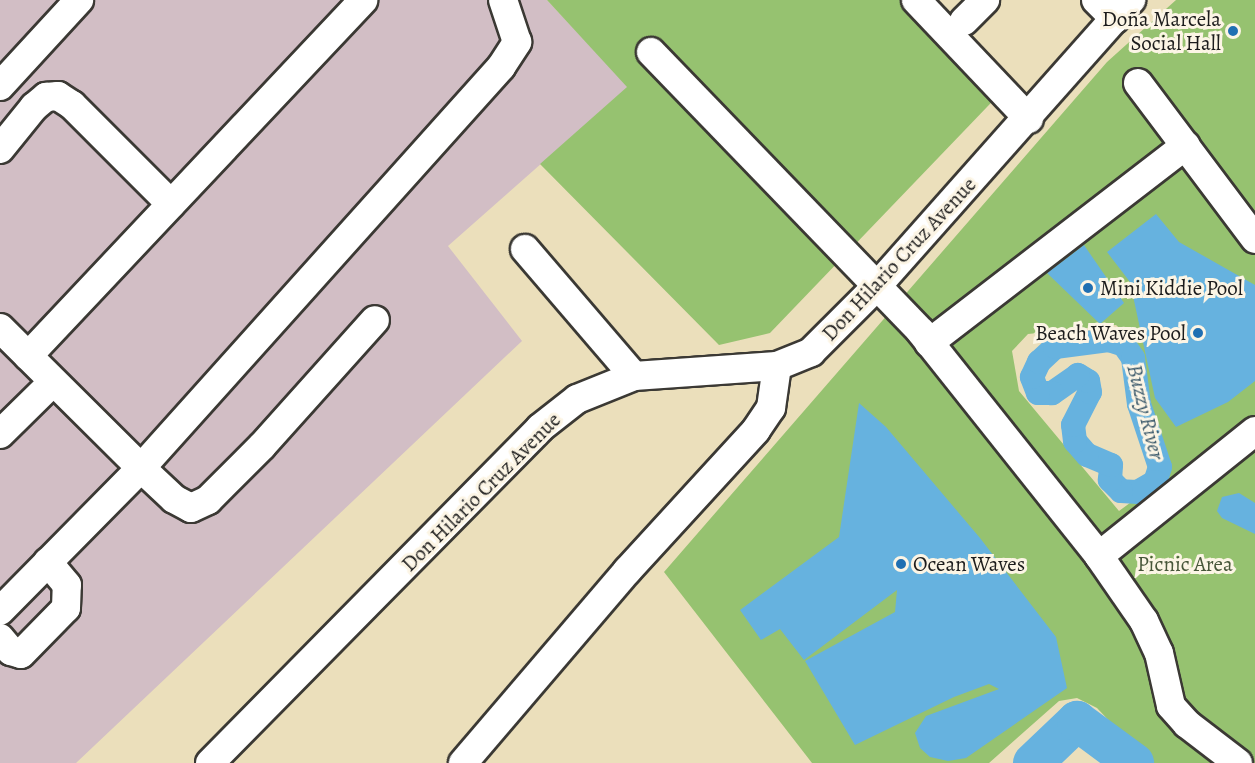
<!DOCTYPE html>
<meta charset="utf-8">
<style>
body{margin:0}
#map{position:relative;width:1255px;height:763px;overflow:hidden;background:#ebdfbb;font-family:Alegreya,serif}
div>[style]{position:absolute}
.industrial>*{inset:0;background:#d2bec5}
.green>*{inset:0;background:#96c270}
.water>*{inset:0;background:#66b2df}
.canal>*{height:24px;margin:-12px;padding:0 12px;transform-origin:12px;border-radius:12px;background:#66b2df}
.river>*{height:40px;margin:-20px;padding:0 20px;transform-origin:20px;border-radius:20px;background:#66b2df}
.roads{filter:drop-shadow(2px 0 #3b3934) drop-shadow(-2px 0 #3b3934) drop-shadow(0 2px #3b3934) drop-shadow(0 -2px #3b3934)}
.minor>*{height:28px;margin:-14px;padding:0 14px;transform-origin:14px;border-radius:14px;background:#fff}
.dots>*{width:16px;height:16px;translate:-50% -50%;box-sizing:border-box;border:3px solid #fcf5e5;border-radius:50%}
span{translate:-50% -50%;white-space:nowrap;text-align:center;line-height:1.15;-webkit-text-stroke:6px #fcf5e5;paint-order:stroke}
.poi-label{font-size:21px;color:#1c1c1c}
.right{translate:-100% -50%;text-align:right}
.left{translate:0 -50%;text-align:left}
.street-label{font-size:21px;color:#1c1c1c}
.park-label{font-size:21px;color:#475639}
.water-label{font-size:22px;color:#3a586a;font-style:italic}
</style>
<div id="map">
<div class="industrial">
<div style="clip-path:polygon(0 0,547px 0,628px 87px,448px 246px,522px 341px,76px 763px,0 763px)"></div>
</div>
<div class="green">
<div style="clip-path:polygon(547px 0,933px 0,1011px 82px,770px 333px,719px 345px,540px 164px,627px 87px)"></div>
<div style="clip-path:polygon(evenodd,1176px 0,1255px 0,1255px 763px,1149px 763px,1097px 708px,1077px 698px,1059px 701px,989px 763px,812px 763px,664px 572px,1107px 62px,1176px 0,1116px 325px,1128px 336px,1141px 403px,1168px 475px,1119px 511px,1019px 391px,1012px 351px,1028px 334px,1116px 325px)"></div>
</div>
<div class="water">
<div style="clip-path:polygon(1156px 214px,1179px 242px,1255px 285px,1255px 381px,1228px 402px,1176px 427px,1155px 398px,1130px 282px,1107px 252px)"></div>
<div style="clip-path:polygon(1084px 245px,1124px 303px,1100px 324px,1047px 273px)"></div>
<div style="clip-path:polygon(859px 403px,886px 427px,980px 538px,1056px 637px,1067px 688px,966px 758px,948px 761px,930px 757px,920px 748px,915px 733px,926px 716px,999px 689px,989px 684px,954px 697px,855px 745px,805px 661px,895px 612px,897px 590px,804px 660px,780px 629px,761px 640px,740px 610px,839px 537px)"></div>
<div style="clip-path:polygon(1239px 493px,1255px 503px,1255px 534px,1222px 518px,1217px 511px,1222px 497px)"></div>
</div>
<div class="canal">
<div style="left:1109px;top:340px;width:16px;rotate:18deg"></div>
<div style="left:1124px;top:345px;width:16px;rotate:55deg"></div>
<div style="left:1133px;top:358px;width:46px;rotate:82.6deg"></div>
<div style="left:1139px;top:404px;width:66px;rotate:71.6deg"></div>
<div style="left:1160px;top:467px;width:16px;rotate:108deg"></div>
<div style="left:1155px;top:482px;width:20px;rotate:150deg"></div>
<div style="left:1138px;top:492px;width:17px;rotate:-177deg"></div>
<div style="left:1121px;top:491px;width:16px;rotate:-135deg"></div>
<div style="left:1110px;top:480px;width:15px;rotate:-86deg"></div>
<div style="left:1111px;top:465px;width:26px;rotate:-157deg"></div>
<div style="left:1087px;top:455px;width:18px;rotate:-131deg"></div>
<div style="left:1075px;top:441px;width:16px;rotate:-97deg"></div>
<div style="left:1073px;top:425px;width:37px;rotate:-63deg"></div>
<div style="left:1090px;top:392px;width:11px;rotate:-100deg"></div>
<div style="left:1088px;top:381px;width:12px;rotate:-149deg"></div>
<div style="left:1078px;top:375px;width:32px;rotate:145deg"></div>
<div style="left:1052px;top:393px;width:14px;rotate:180deg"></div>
<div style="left:1038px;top:393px;width:17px;rotate:-111deg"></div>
<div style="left:1032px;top:377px;width:17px;rotate:-65deg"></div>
<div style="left:1039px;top:362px;width:22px;rotate:-43deg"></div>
<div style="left:1055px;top:347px;width:54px;rotate:-7.4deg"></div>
</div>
<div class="river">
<div style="left:1033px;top:763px;width:61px;rotate:-43.7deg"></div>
<div style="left:1077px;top:721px;width:71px;rotate:36.4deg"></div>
</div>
<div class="roads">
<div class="minor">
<div style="left:916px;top:0;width:164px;rotate:46.5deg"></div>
<div style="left:1096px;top:0;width:27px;rotate:45deg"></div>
<div style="left:964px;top:21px;width:30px;rotate:-45deg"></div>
<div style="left:651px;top:52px;width:389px;rotate:46deg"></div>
<div style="left:921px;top:332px;width:286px;rotate:51.5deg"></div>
<div style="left:1099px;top:556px;width:79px;rotate:55.3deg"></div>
<div style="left:1144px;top:621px;width:35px;rotate:65deg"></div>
<div style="left:1159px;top:653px;width:54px;rotate:77.2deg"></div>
<div style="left:1171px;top:706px;width:24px;rotate:48deg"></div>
<div style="left:1187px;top:724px;width:64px;rotate:37.4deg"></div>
<div style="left:1138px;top:83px;width:195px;rotate:53.1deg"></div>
<div style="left:0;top:86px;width:117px;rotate:-47.4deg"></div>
<div style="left:0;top:149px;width:54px;rotate:-51deg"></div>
<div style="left:34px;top:107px;width:16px;rotate:-40deg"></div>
<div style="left:46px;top:97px;width:12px;rotate:-5deg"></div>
<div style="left:58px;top:96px;width:17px;rotate:33deg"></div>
<div style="left:72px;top:105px;width:140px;rotate:45deg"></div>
<div style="left:525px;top:249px;width:167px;rotate:49.4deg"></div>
<div style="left:0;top:328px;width:199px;rotate:44.8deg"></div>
<div style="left:141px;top:468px;width:45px;rotate:43.2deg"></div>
<div style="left:174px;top:499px;width:19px;rotate:28deg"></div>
<div style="left:191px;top:508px;width:19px;rotate:-25deg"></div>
<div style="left:208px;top:500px;width:76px;rotate:-45deg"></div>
<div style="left:262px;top:446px;width:169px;rotate:-48.1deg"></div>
<div style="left:929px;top:343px;width:324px;rotate:-37.6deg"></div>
<div style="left:28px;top:356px;width:489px;rotate:-46.7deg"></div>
<div style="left:0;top:434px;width:74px;rotate:-44.5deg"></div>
<div style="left:1099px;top:556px;width:200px;rotate:-38.7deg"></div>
<div style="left:0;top:611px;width:201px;rotate:-45.4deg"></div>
<div style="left:141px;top:468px;width:539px;rotate:-48.08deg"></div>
<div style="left:501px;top:67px;width:30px;rotate:-57deg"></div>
<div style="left:517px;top:42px;width:44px;rotate:-108.4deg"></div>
<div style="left:0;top:638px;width:17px;rotate:50deg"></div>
<div style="left:11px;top:651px;width:10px;rotate:17deg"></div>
<div style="left:21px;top:654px;width:64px;rotate:-45.6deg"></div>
<div style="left:66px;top:608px;width:23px;rotate:-88deg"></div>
<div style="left:67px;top:585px;width:30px;rotate:-130deg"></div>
<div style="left:210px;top:763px;width:470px;rotate:-45.4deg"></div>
<div style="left:540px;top:428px;width:47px;rotate:-38.1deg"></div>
<div style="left:577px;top:399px;width:61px;rotate:-22deg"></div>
<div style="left:634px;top:376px;width:143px;rotate:-4deg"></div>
<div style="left:777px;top:366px;width:37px;rotate:-22deg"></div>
<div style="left:811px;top:352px;width:93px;rotate:-45deg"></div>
<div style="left:877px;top:286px;width:383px;rotate:-48.4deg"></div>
<div style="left:463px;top:763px;width:253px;rotate:-49.5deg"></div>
<div style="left:627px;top:571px;width:191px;rotate:-47.5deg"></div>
<div style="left:756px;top:430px;width:27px;rotate:-56deg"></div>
<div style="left:771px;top:408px;width:42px;rotate:-81.9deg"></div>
</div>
</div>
<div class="dots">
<div style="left:1233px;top:31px;background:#1f6fb2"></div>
<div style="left:1088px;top:288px;background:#1f6fb2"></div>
<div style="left:1198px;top:333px;background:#1f6fb2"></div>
<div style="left:901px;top:564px;background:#1f6fb2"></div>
</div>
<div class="poi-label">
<span class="right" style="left:1221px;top:31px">Doña Marcela<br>Social Hall</span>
<span class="left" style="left:1100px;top:288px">Mini Kiddie Pool</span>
<span class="right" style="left:1186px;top:333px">Beach Waves Pool</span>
<span class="left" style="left:913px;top:564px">Ocean Waves</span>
</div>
<div class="street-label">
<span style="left:899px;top:259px;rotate:-47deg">Don Hilario Cruz Avenue</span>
<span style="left:481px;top:492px;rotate:-45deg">Don Hilario Cruz Avenue</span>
</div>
<div class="park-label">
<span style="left:1185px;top:564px">Picnic Area</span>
</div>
<div class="water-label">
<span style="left:1145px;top:412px;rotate:76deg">Buzzy River</span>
</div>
</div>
